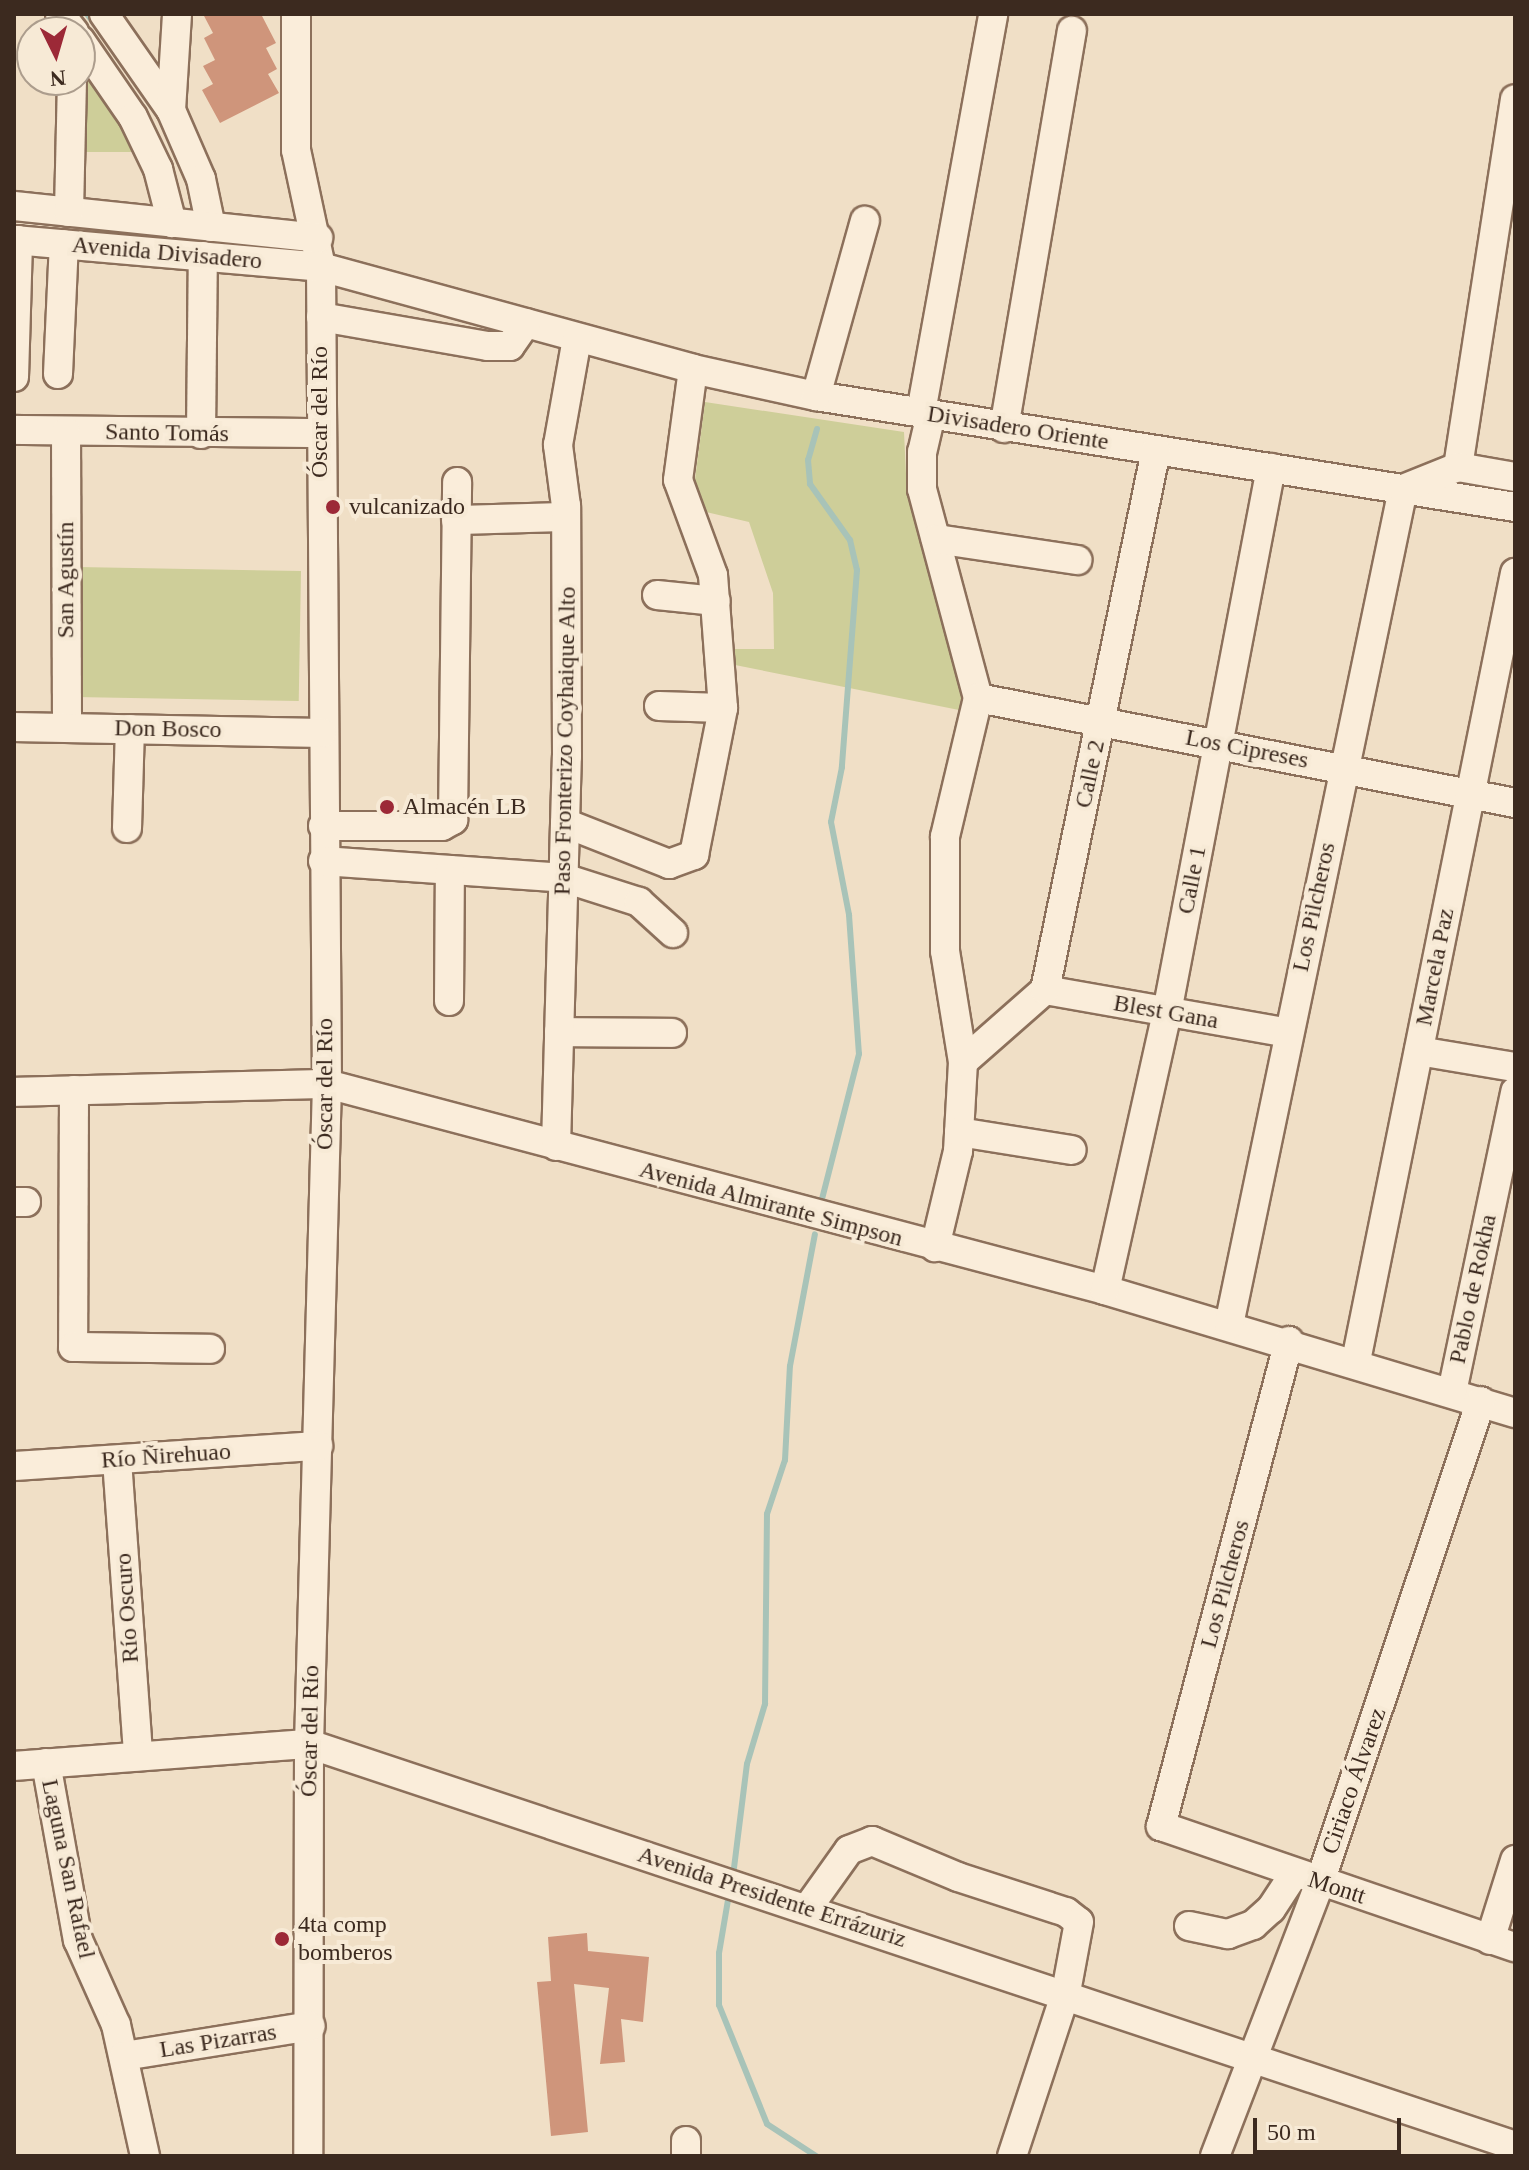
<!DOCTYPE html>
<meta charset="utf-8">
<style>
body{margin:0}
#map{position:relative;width:1529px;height:2170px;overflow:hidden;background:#f0dfc6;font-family:"Times New Roman",serif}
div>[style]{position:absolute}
.green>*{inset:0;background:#cece99;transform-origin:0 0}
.stream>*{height:6px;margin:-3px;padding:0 3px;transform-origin:3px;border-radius:3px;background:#a8c3b8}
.building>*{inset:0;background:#cf957b}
.roads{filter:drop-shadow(2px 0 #8c705b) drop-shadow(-2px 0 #8c705b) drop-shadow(0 2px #8c705b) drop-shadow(0 -2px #8c705b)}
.minor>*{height:28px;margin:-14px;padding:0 14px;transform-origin:14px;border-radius:14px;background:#faedda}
.dots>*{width:22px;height:22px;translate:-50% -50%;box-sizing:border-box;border:4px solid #f7ead6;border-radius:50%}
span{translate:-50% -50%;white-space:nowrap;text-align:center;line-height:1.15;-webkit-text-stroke:8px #f7ead6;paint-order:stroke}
.street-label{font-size:24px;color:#3c2a1f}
.poi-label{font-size:24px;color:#3c2a1f}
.left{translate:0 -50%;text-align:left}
.frame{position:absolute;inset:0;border:16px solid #3c2a1f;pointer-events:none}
.north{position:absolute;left:16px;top:16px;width:80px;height:80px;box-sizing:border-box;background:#f7ead6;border:2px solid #ac9d8d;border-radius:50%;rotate:175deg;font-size:22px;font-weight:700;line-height:32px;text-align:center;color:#3c2a1f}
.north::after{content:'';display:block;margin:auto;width:28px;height:36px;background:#9c2937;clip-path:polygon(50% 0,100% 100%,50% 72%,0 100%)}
.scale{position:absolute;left:1253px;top:2118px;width:148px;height:36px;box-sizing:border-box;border:4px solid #3c2a1f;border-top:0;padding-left:10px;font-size:24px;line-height:28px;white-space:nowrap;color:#3c2a1f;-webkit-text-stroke:6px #f7ead6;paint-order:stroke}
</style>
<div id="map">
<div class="green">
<div style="clip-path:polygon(85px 67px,140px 152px,80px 152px,80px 72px)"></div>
<div style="clip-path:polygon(705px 402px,904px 432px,907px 495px,962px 694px,959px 710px,730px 664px,727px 649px,774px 649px,773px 593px,749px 522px,706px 512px,694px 487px)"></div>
<div style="left:301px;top:571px;width:130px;height:223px;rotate:91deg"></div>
</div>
<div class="stream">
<div style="left:87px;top:14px;width:16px;rotate:52deg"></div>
<div style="left:817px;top:429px;width:32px;rotate:106deg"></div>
<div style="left:808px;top:460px;width:24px;rotate:85deg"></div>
<div style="left:810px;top:484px;width:69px;rotate:54.5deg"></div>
<div style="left:850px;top:540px;width:31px;rotate:77deg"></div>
<div style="left:857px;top:570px;width:198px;rotate:94.4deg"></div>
<div style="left:842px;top:767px;width:56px;rotate:101.3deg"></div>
<div style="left:831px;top:822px;width:95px;rotate:79deg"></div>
<div style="left:849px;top:915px;width:139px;rotate:85.9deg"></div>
<div style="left:859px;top:1054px;width:150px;rotate:104.3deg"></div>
<div style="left:734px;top:1868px;width:105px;rotate:-82.9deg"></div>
<div style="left:747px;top:1764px;width:63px;rotate:-73.3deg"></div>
<div style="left:765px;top:1704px;width:190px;rotate:-89.4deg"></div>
<div style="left:767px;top:1514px;width:57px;rotate:-71.6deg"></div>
<div style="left:785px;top:1460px;width:94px;rotate:-87deg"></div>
<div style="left:790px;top:1366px;width:134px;rotate:-79.3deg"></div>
<div style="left:728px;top:1900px;width:54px;rotate:99.6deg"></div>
<div style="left:719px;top:1953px;width:52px;rotate:90deg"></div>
<div style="left:719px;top:2005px;width:128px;rotate:68deg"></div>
<div style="left:767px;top:2124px;width:59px;rotate:33.1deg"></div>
</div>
<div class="building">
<div style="clip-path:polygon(203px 14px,261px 14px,276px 43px,266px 48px,277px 69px,268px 74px,279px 93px,220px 123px,202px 90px,213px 84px,203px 66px,215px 60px,204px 38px,213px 33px)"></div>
<div style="clip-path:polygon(587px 1933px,588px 1951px,649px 1957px,643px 2022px,621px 2019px,625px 2062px,600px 2064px,609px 1988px,574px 1984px,588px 2132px,551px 2136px,537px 1982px,551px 1981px,548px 1937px)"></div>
</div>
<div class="roads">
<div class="minor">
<div style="left:60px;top:14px;width:23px;rotate:52deg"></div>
<div style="left:104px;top:14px;width:117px;rotate:55.1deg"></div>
<div style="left:171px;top:110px;width:75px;rotate:66.5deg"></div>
<div style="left:201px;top:179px;width:49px;rotate:78.2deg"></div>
<div style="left:296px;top:14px;width:136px;rotate:90deg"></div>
<div style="left:296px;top:150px;width:120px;rotate:77.9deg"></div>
<div style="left:321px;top:267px;width:817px;rotate:89.58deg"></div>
<div style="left:327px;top:1084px;width:660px;rotate:91.56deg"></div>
<div style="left:309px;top:1744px;width:412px;rotate:90.1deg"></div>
<div style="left:80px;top:40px;width:93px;rotate:55.5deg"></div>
<div style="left:133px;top:117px;width:58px;rotate:64.3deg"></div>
<div style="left:158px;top:169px;width:56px;rotate:75.5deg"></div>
<div style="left:171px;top:110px;width:96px;rotate:-86.4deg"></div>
<div style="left:14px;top:206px;width:306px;rotate:6deg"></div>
<div style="left:69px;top:212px;width:132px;rotate:-88.7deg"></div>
<div style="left:14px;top:240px;width:308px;rotate:5deg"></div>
<div style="left:321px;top:267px;width:386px;rotate:15.3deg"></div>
<div style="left:693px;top:369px;width:126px;rotate:12.4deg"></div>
<div style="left:816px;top:396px;width:708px;rotate:9.02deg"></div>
<div style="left:321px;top:317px;width:169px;rotate:9.9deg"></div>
<div style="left:488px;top:346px;width:22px"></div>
<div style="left:510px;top:346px;width:28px;rotate:-55deg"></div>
<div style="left:58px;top:374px;width:130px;rotate:-87.4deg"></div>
<div style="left:14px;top:377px;width:137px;rotate:-88.3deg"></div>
<div style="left:816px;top:396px;width:182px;rotate:-74.4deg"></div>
<div style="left:921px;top:412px;width:404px;rotate:-79.7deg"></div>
<div style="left:931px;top:414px;width:39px;rotate:103deg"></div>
<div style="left:922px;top:452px;width:37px;rotate:90deg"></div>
<div style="left:922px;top:489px;width:216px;rotate:75deg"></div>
<div style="left:978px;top:698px;width:143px;rotate:103.4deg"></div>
<div style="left:945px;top:837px;width:114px;rotate:90deg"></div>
<div style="left:945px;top:951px;width:112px;rotate:80.8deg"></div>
<div style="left:963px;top:1062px;width:89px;rotate:93.2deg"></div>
<div style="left:958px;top:1151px;width:99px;rotate:103.5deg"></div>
<div style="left:1004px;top:428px;width:403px;rotate:-80.3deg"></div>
<div style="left:14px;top:430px;width:305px;rotate:0.6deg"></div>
<div style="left:66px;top:432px;width:295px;rotate:89.8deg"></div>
<div style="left:201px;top:434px;width:178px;rotate:-89.4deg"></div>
<div style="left:1458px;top:467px;width:372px;rotate:-81.2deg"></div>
<div style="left:456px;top:520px;width:110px;rotate:-1.6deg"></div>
<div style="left:936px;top:539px;width:143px;rotate:8.5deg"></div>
<div style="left:657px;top:595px;width:59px;rotate:5.8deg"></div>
<div style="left:978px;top:698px;width:547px;rotate:11.06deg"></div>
<div style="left:659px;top:706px;width:64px;rotate:1.8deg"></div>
<div style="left:14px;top:727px;width:308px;rotate:1.1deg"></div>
<div style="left:565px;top:823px;width:112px;rotate:21.5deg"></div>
<div style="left:669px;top:864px;width:27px;rotate:-20deg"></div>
<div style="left:694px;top:855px;width:150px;rotate:-78.8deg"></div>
<div style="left:723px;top:708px;width:133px;rotate:-94.3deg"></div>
<div style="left:713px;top:575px;width:101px;rotate:-110.2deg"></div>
<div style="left:678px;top:480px;width:112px;rotate:-82.3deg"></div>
<div style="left:323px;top:826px;width:119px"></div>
<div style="left:442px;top:826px;width:13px;rotate:-29deg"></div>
<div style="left:453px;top:820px;width:338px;rotate:-89.3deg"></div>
<div style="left:127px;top:828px;width:99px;rotate:-88.3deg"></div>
<div style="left:323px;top:861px;width:242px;rotate:4deg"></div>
<div style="left:564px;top:878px;width:79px;rotate:17.7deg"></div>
<div style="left:639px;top:902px;width:46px;rotate:42.4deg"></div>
<div style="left:1045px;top:990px;width:247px;rotate:10deg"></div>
<div style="left:449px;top:1001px;width:131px;rotate:-89.6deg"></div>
<div style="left:559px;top:1032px;width:113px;rotate:0.5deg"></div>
<div style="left:1419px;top:1051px;width:97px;rotate:9.5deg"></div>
<div style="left:963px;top:1062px;width:109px;rotate:-41.3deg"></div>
<div style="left:1045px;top:990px;width:551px;rotate:-78.38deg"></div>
<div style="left:74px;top:1090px;width:257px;rotate:90.2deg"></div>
<div style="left:73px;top:1347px;width:137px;rotate:0.8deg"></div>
<div style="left:14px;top:1092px;width:313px;rotate:-1.5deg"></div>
<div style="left:327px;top:1084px;width:805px;rotate:14.83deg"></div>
<div style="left:1105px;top:1290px;width:428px;rotate:16.7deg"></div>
<div style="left:959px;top:1132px;width:114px;rotate:9.1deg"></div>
<div style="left:556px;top:1146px;width:390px;rotate:-88.4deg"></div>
<div style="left:567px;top:756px;width:250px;rotate:-90.2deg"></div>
<div style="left:566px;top:506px;width:62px;rotate:-97.5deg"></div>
<div style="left:558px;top:445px;width:109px;rotate:-79.9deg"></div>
<div style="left:14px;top:1202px;width:12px"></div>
<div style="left:1105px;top:1290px;width:285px;rotate:-77.4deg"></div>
<div style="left:1167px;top:1012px;width:554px;rotate:-79.18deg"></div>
<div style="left:1229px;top:1325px;width:854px;rotate:-78.24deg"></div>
<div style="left:1403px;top:489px;width:59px;rotate:-21.8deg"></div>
<div style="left:1458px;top:467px;width:58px;rotate:10deg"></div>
<div style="left:1289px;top:1341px;width:502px;rotate:104.78deg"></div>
<div style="left:1161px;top:1826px;width:374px;rotate:18.9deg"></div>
<div style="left:1356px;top:1361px;width:804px;rotate:-78.59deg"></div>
<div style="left:1452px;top:1392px;width:307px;rotate:-78.1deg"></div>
<div style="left:117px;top:1460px;width:297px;rotate:85.9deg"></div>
<div style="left:14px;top:1466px;width:305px;rotate:-3.8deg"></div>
<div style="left:46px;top:1763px;width:180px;rotate:79.8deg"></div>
<div style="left:78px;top:1940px;width:93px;rotate:65.9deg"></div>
<div style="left:116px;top:2025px;width:134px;rotate:77.5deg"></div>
<div style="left:14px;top:1766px;width:296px;rotate:-4.3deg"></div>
<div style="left:309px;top:1744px;width:1271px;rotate:18.43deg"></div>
<div style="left:807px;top:1909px;width:72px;rotate:-54.6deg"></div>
<div style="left:849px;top:1850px;width:25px;rotate:-21deg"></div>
<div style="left:872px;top:1841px;width:93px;rotate:22.7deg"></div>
<div style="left:958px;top:1877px;width:114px;rotate:18deg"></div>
<div style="left:1066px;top:1912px;width:16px;rotate:38deg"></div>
<div style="left:1079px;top:1922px;width:71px;rotate:100.5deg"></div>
<div style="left:1066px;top:1992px;width:173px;rotate:108.2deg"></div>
<div style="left:1189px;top:1926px;width:40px;rotate:12deg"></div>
<div style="left:1228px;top:1934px;width:27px;rotate:-20deg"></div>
<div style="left:1253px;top:1925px;width:24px;rotate:-42deg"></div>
<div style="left:1271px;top:1909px;width:42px;rotate:-56.7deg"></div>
<div style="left:1490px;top:1940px;width:84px;rotate:-72.6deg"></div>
<div style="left:124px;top:2056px;width:189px;rotate:-9.1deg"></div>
<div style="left:686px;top:2156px;width:15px;rotate:-90deg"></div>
<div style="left:1215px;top:2156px;width:293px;rotate:-69deg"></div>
<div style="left:1320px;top:1882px;width:507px;rotate:-71.49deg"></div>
</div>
</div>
<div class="dots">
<div style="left:333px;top:507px;background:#9c2937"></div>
<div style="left:387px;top:807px;background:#9c2937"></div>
<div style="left:282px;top:1939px;background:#9c2937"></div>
</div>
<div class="street-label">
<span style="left:167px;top:253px;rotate:5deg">Avenida Divisadero</span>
<span style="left:320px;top:412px;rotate:-90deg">Óscar del Río</span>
<span style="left:1018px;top:428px;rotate:9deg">Divisadero Oriente</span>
<span style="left:167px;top:433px;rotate:1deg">Santo Tomás</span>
<span style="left:66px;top:580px;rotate:-90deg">San Agustín</span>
<span style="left:168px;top:729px;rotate:1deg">Don Bosco</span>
<span style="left:565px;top:741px;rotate:-89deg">Paso Fronterizo Coyhaique Alto</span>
<span style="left:1247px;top:749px;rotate:11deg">Los Cipreses</span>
<span style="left:1090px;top:774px;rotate:-78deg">Calle 2</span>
<span style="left:1192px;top:880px;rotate:-79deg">Calle 1</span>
<span style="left:1314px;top:907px;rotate:-78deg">Los Pilcheros</span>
<span style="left:1435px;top:967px;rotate:-79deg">Marcela Paz</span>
<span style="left:1166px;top:1012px;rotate:10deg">Blest Gana</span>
<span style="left:325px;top:1084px;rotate:-90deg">Óscar del Río</span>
<span style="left:771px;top:1204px;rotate:15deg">Avenida Almirante Simpson</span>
<span style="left:1473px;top:1289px;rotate:-78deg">Pablo de Rokha</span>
<span style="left:166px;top:1456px;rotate:-4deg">Río Ñirehuao</span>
<span style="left:1225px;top:1584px;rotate:-75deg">Los Pilcheros</span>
<span style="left:127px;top:1608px;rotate:-94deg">Río Oscuro</span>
<span style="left:310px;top:1731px;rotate:-89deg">Óscar del Río</span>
<span style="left:1354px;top:1781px;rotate:-71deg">Ciriaco Álvarez</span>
<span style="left:68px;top:1869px;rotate:78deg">Laguna San Rafael</span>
<span style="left:1337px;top:1888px;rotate:18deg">Montt</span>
<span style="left:772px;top:1897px;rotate:18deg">Avenida Presidente Errázuriz</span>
<span style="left:218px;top:2041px;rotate:-9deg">Las Pizarras</span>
</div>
<div class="poi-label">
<span class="left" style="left:349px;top:507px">vulcanizado</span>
<span class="left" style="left:403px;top:807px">Almacén LB</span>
<span class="left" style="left:298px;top:1939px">4ta comp<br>bomberos</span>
</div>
<div class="frame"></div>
<div class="north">N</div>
<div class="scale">50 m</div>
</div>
